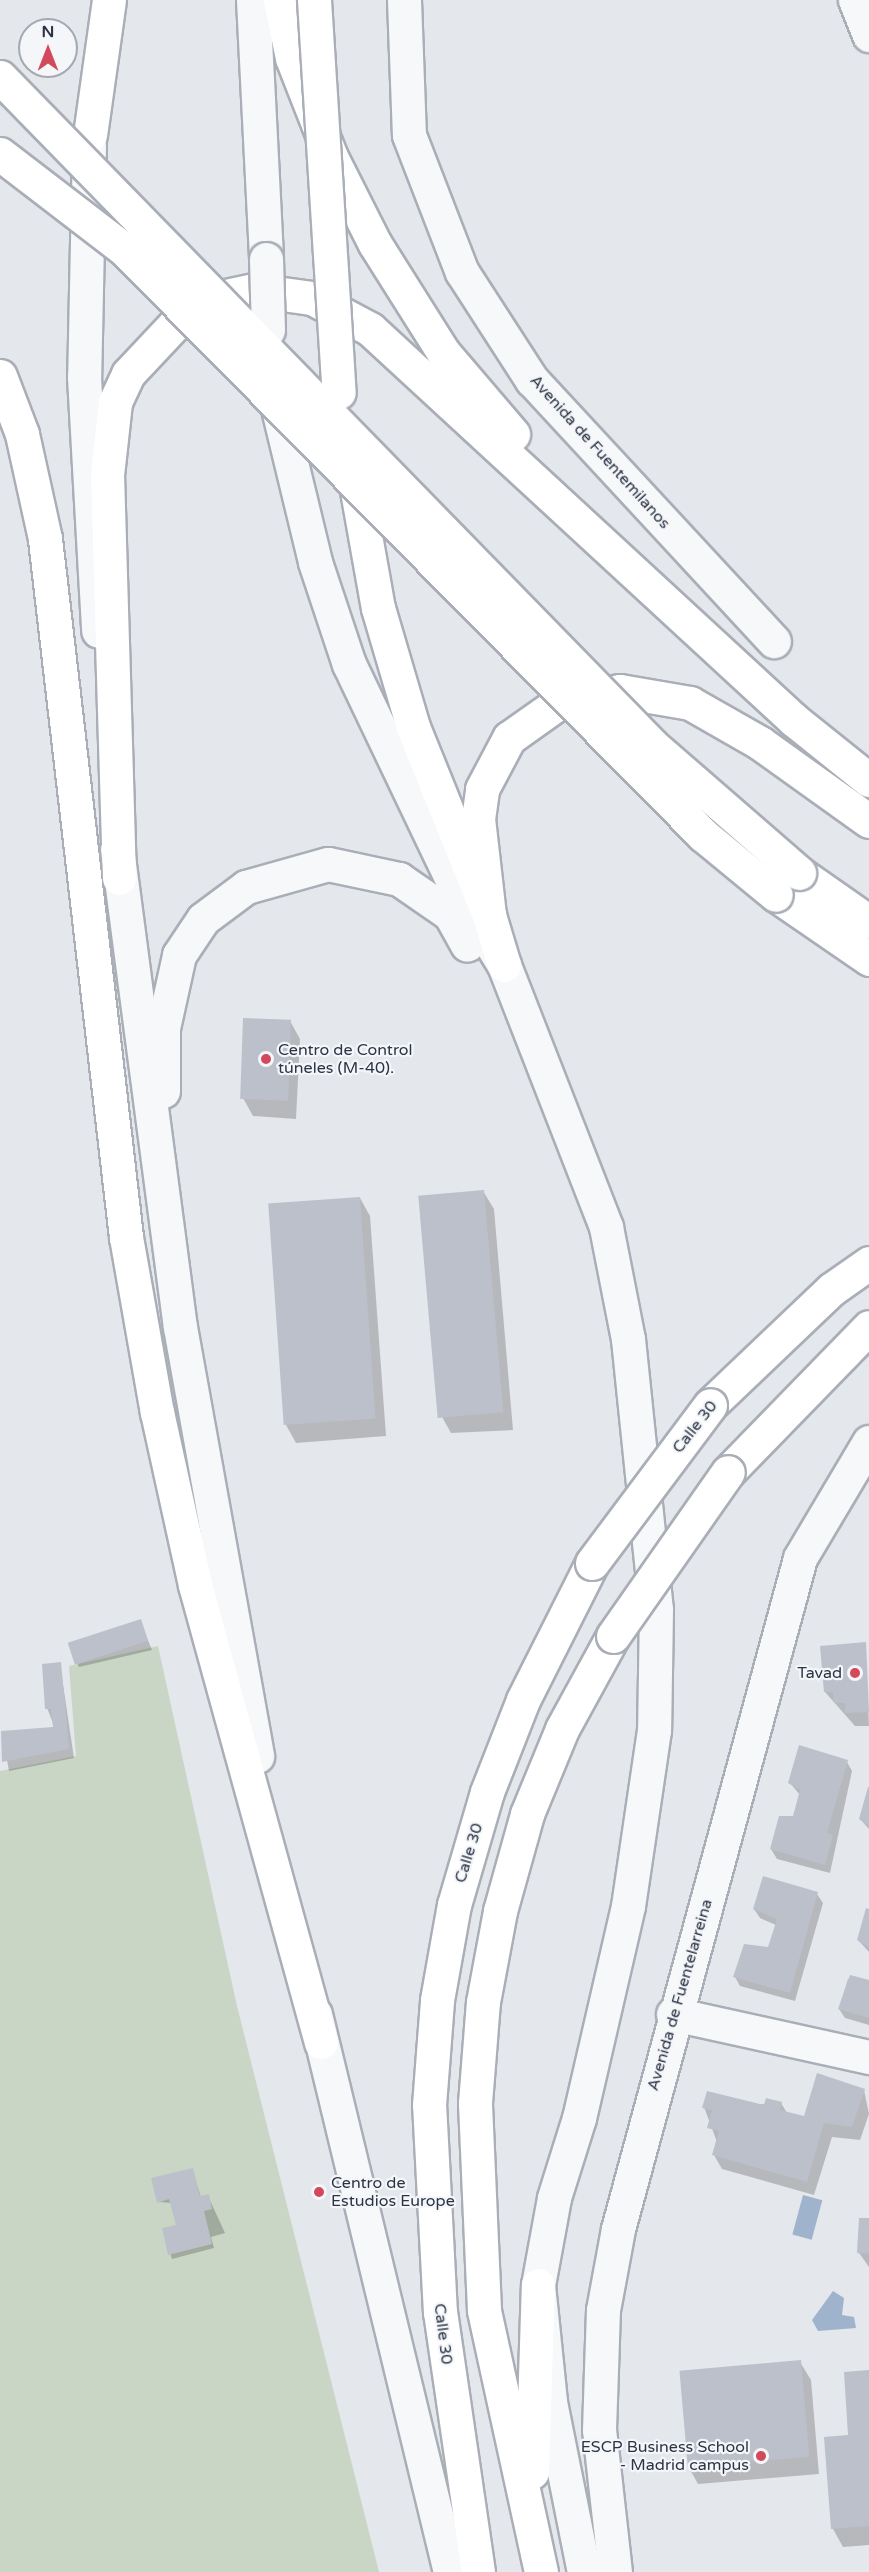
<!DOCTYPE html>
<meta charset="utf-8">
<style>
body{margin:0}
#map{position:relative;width:869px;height:2572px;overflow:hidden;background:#e4e7ec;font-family:"Varela Round",sans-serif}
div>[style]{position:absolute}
.green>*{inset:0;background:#c9d6c5}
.water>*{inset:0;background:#9fb4cc;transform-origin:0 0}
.shadow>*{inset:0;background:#0003}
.building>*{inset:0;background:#bbc0ca;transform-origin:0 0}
.roads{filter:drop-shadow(2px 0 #a9aeb7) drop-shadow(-2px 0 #a9aeb7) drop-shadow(0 2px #a9aeb7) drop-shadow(0 -2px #a9aeb7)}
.minor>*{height:33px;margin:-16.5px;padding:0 16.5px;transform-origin:16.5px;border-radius:16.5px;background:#f7f8fa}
.major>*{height:33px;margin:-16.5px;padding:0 16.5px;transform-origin:16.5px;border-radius:16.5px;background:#fff}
.highway>*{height:33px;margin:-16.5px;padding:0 16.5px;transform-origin:16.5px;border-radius:16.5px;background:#fff}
.bridges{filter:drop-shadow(2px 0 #a9aeb7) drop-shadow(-2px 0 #a9aeb7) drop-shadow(0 2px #a9aeb7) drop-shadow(0 -2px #a9aeb7)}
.minor-bridge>*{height:33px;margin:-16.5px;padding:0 16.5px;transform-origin:16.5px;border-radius:16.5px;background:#f7f8fa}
.highway-bridge>*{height:33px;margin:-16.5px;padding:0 16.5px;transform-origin:16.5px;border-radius:16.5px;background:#fff}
.dots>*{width:16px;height:16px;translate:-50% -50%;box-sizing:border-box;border:3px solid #f4f6f9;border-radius:50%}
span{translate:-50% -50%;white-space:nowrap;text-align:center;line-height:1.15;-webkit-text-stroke:4.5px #f4f6f9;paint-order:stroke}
.street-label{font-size:16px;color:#2b3445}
.poi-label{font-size:16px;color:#2b3445}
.left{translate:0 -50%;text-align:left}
.right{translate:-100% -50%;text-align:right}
.north{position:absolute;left:18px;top:18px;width:60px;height:60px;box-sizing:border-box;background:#f4f6f9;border:2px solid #a4a8b1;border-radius:50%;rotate:0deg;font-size:16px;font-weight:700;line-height:24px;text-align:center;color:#2b3445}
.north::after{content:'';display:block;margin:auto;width:21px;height:27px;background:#d1495b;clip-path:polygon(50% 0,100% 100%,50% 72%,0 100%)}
</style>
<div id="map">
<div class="green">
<div style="clip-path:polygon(158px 1646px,237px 2006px,379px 2572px,0 2572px,0 1771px,76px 1756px,69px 1666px)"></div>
</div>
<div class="water">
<div style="left:803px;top:2195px;width:20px;height:41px;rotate:15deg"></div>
<div style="clip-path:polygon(833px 2291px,844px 2298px,842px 2315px,854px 2317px,856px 2328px,818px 2331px,812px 2320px)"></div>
</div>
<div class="shadow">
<div style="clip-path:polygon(290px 1021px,300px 1039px,296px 1119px,253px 1116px,243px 1098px)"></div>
<div style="clip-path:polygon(483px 1191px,494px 1209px,513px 1430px,451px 1433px,441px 1415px)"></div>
<div style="clip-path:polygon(360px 1198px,370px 1216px,386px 1436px,296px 1443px,286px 1425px)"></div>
<div style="clip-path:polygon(140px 1621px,152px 1650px,79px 1667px,74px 1657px)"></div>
<div style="clip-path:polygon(865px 1643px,869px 1726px,855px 1726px,825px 1692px)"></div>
<div style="clip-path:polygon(60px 1664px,74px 1758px,9px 1771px,2px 1733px,55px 1728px,47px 1708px)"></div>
<div style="clip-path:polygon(847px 1762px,852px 1771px,830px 1873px,777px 1859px,771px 1849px,794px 1818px,800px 1795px,790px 1783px)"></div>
<div style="clip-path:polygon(869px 1790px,869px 1829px,860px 1819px)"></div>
<div style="clip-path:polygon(817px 1894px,823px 1903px,795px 2001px,740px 1986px,735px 1977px,769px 1949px,776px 1925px,760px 1918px,754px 1909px)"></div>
<div style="clip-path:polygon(869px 1910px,869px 1952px,858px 1940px)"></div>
<div style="clip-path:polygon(848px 1979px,869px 1982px,869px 2025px,845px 2018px,839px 2009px)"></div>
<div style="clip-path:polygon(864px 2090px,869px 2114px,860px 2140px,832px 2137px,814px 2195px,722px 2169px,714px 2155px,717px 2142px,704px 2107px,781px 2103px,787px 2113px,805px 2118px)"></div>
<div style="clip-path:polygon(192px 2169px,201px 2197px,208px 2196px,225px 2233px,211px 2237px,214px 2248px,172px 2259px,163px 2229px,177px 2226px,172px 2203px,159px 2202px)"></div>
<div style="clip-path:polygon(869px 2218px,869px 2267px,859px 2253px)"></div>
<div style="clip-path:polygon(800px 2362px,811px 2380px,819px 2474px,698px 2484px,688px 2466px)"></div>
<div style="clip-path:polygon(869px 2372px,869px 2545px,843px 2547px,833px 2529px)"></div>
</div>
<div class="building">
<div style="left:243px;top:1018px;width:48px;height:81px;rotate:2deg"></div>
<div style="left:484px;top:1190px;width:223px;height:66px;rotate:85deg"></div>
<div style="left:360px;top:1197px;width:222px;height:92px;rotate:86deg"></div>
<div style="left:141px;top:1619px;width:23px;height:77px;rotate:72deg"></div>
<div style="clip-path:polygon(866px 1642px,869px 1712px,845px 1713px,845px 1703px,834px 1703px,833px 1692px,824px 1692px,820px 1646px)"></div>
<div style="clip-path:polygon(61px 1662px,69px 1749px,2px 1762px,1px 1731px,53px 1727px,51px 1709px,45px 1709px,42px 1664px)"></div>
<div style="clip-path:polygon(799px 1745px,848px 1760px,827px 1833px,833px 1835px,825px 1865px,770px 1849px,779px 1816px,793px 1816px,800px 1790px,788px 1783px)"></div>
<div style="clip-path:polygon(868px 1787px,869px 1787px,869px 1826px,859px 1819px)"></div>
<div style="clip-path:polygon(763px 1876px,818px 1892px,790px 1993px,733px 1977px,744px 1944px,768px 1947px,777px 1919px,753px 1909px)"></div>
<div style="clip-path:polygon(866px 1908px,869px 1909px,869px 1948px,857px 1940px)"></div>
<div style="clip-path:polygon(850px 1975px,869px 1980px,869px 2018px,838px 2009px)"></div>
<div style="clip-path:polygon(817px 2073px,865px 2089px,852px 2127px,824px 2123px,807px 2182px,712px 2155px,719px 2131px,707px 2128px,712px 2110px,702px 2108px,707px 2091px,764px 2105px,766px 2098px,782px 2102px,780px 2110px,804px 2116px)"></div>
<div style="clip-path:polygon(193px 2168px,200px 2196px,209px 2194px,212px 2209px,204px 2211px,212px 2244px,168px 2255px,162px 2228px,176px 2225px,169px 2199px,157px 2203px,151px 2178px)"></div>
<div style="clip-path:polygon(859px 2218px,869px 2218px,869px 2254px,857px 2253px)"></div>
<div style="left:801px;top:2360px;width:97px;height:122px;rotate:85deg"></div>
<div style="clip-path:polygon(869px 2370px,869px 2526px,831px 2529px,824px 2437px,848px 2435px,844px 2372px)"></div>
</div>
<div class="roads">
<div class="minor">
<div style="left:253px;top:0;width:259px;rotate:87.1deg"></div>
<div style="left:404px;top:0;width:135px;rotate:87.9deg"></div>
<div style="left:409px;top:135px;width:147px;rotate:68.9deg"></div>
<div style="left:462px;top:272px;width:129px;rotate:57.1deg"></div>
<div style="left:532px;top:380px;width:356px;rotate:47.2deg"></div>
<div style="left:855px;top:0;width:38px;rotate:68deg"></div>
<div style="left:89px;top:146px;width:231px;rotate:91.2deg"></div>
<div style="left:84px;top:377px;width:254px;rotate:86.8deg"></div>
<div style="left:273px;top:388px;width:179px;rotate:76.4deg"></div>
<div style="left:315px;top:562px;width:108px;rotate:71.6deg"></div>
<div style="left:349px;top:664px;width:244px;rotate:64.5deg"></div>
<div style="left:454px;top:884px;width:95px;rotate:58.3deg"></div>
<div style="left:504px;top:965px;width:281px;rotate:68.7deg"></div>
<div style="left:606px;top:1227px;width:114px;rotate:78.9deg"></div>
<div style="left:628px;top:1339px;width:271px;rotate:84.1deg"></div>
<div style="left:656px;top:1609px;width:121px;rotate:90.9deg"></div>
<div style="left:654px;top:1730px;width:178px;rotate:98.4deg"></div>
<div style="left:628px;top:1906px;width:218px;rotate:103deg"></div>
<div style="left:579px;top:2118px;width:84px;rotate:107.4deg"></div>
<div style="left:554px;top:2198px;width:88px;rotate:100.4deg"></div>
<div style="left:538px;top:2285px;width:118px;rotate:84.1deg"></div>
<div style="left:550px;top:2402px;width:173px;rotate:78.7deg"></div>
<div style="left:117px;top:849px;width:482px;rotate:82.5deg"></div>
<div style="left:180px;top:1327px;width:436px;rotate:79.8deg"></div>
<div style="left:163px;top:1091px;width:63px;rotate:-90deg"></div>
<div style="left:163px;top:1028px;width:75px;rotate:-77.6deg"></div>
<div style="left:179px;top:955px;width:43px;rotate:-56.3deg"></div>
<div style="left:203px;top:919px;width:54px;rotate:-36.7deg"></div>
<div style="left:246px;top:887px;width:85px;rotate:-15.7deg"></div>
<div style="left:328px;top:864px;width:73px;rotate:11.9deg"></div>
<div style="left:399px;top:879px;width:62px;rotate:34.5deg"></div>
<div style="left:450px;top:914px;width:35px;rotate:61deg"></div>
<div style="left:315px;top:2014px;width:574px;rotate:76.4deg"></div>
<div style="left:673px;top:2014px;width:201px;rotate:12.4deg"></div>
<div style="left:615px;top:2572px;width:143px;rotate:-96.4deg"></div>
<div style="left:599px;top:2430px;width:120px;rotate:-88.1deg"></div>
<div style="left:603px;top:2310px;width:82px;rotate:-79.5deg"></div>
<div style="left:618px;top:2229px;width:695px;rotate:-74.82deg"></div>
<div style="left:800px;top:1558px;width:135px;rotate:-59.3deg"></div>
</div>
<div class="major">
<div style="left:280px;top:0;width:59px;rotate:78.3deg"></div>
<div style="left:292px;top:58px;width:106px;rotate:68.5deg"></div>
<div style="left:331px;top:157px;width:97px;rotate:63.2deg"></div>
<div style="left:375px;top:244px;width:128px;rotate:57.8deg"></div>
<div style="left:443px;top:352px;width:108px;rotate:49.5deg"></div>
<div style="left:119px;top:878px;width:403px;rotate:-91.7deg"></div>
<div style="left:107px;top:475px;width:73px;rotate:-83.7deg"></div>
<div style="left:115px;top:402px;width:31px;rotate:-65deg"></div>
<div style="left:128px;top:374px;width:69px;rotate:-46.8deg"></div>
<div style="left:175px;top:324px;width:58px;rotate:-28.8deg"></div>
<div style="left:226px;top:296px;width:29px;rotate:-12deg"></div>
<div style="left:254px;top:290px;width:59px;rotate:7.9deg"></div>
<div style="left:312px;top:298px;width:66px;rotate:28.1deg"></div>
<div style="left:370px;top:329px;width:577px;rotate:42.68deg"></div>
<div style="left:794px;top:720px;width:96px;rotate:38.7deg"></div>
<div style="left:504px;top:965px;width:52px;rotate:-106.7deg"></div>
<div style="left:489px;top:915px;width:97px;rotate:-96.5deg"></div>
<div style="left:478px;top:819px;width:30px;rotate:-82deg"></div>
<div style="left:482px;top:789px;width:58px;rotate:-62.1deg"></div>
<div style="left:509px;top:738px;width:59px;rotate:-35.3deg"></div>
<div style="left:557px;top:704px;width:64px;rotate:-11.7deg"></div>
<div style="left:620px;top:691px;width:71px;rotate:9.7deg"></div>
<div style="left:690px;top:703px;width:81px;rotate:29.7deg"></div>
<div style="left:760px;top:743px;width:134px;rotate:35.6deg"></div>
</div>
<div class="highway">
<div style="left:90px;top:135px;width:136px;rotate:-82deg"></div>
<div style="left:0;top:376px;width:62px;rotate:69.2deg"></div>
<div style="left:22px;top:434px;width:107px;rotate:77.6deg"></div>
<div style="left:45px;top:539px;width:703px;rotate:83.38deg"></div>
<div style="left:126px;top:1237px;width:178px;rotate:80deg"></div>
<div style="left:157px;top:1412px;width:177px;rotate:77.6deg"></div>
<div style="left:195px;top:1585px;width:474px;rotate:74.6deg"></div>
<div style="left:353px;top:468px;width:142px;rotate:79.9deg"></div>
<div style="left:378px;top:608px;width:124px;rotate:73.6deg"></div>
<div style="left:413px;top:727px;width:203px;rotate:68deg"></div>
<div style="left:799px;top:873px;width:85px;rotate:35deg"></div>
<div style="left:776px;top:895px;width:113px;rotate:34.5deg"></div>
<div style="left:710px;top:1405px;width:168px;rotate:-43.6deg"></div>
<div style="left:832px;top:1289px;width:45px;rotate:-35.1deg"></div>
<div style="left:728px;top:1472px;width:202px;rotate:-45.8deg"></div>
<div style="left:532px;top:2472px;width:187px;rotate:-88.2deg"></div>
<div style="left:478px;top:2572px;width:262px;rotate:-98.3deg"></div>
<div style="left:440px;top:2313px;width:208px;rotate:-93deg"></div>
<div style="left:429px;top:2105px;width:105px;rotate:-85.6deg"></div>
<div style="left:437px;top:2000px;width:97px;rotate:-79.9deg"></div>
<div style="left:454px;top:1905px;width:118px;rotate:-73.7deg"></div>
<div style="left:487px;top:1792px;width:99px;rotate:-68.6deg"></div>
<div style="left:523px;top:1700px;width:153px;rotate:-63.3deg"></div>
<div style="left:541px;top:2572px;width:268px;rotate:-102.3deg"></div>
<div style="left:484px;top:2310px;width:207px;rotate:-92.5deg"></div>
<div style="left:475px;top:2103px;width:101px;rotate:-85.5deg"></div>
<div style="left:483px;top:2002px;width:93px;rotate:-79.4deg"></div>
<div style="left:500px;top:1911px;width:101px;rotate:-74.4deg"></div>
<div style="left:527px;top:1814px;width:92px;rotate:-67.6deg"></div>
<div style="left:562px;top:1729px;width:106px;rotate:-61.3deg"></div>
</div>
</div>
<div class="bridges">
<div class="minor-bridge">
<div style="left:266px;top:259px;width:71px;rotate:88.4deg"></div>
</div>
<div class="highway-bridge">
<div style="left:314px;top:0;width:393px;rotate:86.4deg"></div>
<div style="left:0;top:77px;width:933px;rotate:45.69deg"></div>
<div style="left:652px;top:745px;width:195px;rotate:41deg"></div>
<div style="left:0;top:154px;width:156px;rotate:37.5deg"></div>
<div style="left:124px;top:249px;width:824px;rotate:45.34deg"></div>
<div style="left:703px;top:835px;width:94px;rotate:39.4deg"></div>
<div style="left:592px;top:1563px;width:197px;rotate:-53.2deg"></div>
<div style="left:613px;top:1636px;width:200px;rotate:-55deg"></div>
</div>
</div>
<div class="dots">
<div style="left:266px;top:1059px;background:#d1495b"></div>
<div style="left:855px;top:1673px;background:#d1495b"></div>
<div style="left:319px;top:2192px;background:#d1495b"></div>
<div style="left:761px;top:2456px;background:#d1495b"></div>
</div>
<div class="street-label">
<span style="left:600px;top:452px;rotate:48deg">Avenida de Fuentemilanos</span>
<span style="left:695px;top:1427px;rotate:-52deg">Calle 30</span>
<span style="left:469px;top:1853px;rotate:-73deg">Calle 30</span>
<span style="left:680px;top:1995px;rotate:-74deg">Avenida de Fuentelarreina</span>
<span style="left:443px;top:2334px;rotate:83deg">Calle 30</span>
</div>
<div class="poi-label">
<span class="left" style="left:278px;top:1059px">Centro de Control<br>túneles (M-40).</span>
<span class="right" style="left:842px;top:1673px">Tavad</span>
<span class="left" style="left:331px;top:2192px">Centro de<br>Estudios Europe</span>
<span class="right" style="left:749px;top:2456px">ESCP Business School<br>- Madrid campus</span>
</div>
<div class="north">N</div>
</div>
